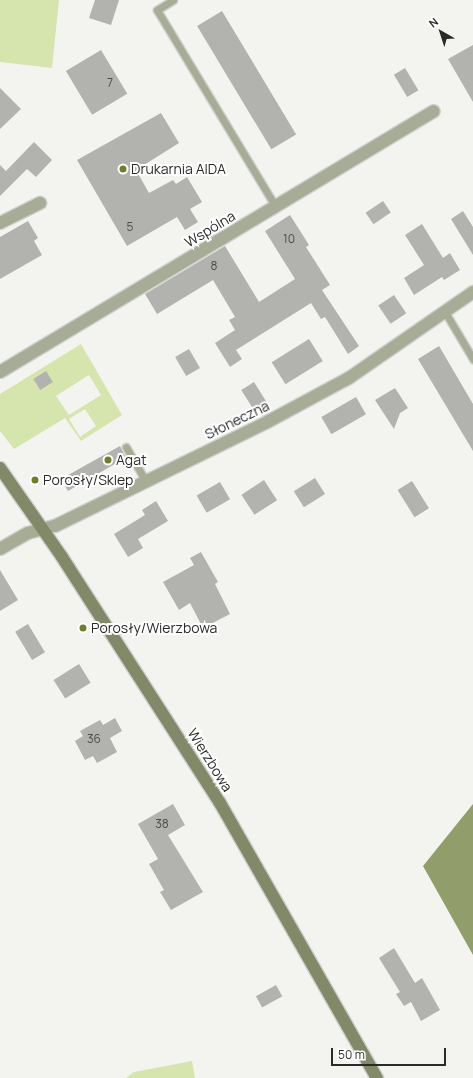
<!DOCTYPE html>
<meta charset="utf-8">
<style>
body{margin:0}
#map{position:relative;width:473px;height:1078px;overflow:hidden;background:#f3f4f0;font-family:Manrope,sans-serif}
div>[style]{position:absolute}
.green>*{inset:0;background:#d6e4ae}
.water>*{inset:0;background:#919e6b}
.building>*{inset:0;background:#b2b3af;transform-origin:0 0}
.roads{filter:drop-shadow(1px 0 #cfd0cc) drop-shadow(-1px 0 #cfd0cc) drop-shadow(0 1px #cfd0cc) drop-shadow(0 -1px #cfd0cc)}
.lane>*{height:7px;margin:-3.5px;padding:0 3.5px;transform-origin:3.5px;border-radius:3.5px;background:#a6ac95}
.street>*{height:12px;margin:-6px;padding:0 6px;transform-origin:6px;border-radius:6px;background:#a6ac95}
.secondary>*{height:12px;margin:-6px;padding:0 6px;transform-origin:6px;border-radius:6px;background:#818968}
.dots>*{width:11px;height:11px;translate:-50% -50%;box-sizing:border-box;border:2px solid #fff;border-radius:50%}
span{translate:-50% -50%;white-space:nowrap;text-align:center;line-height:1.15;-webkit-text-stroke:4px #fff;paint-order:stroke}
.number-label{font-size:12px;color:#4c4d4a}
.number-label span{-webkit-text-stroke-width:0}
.poi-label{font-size:14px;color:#2a2b29}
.left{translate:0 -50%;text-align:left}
.street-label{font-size:14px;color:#2a2b29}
.north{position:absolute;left:421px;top:12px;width:40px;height:40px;-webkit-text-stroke:3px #fff;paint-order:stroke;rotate:321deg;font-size:11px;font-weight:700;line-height:16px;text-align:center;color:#2a2b29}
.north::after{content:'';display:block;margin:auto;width:14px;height:18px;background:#2a2b29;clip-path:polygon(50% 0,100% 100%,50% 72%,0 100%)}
.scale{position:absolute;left:331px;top:1048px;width:115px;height:18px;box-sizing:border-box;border:2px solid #2a2b29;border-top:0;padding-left:5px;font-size:12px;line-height:14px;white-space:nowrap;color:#2a2b29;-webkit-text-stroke:3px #fff;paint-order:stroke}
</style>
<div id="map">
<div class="green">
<div style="clip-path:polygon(0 0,59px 0,52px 68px,0 62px)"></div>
<div style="clip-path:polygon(evenodd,81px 344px,122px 415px,81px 441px,65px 418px,14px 449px,0 431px,0 394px,81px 344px,89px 375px,101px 395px,69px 415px,56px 396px,89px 375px,81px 344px,85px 409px,96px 426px,80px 437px,69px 419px,85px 409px)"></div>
<div style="clip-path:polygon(192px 1061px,195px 1078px,126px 1078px,134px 1072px)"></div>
</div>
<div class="water">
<div style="clip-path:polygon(473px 804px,473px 955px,423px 866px)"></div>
</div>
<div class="building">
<div style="clip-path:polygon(95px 0,119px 0,111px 25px,89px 18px)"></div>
<div style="left:222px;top:11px;width:144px;height:29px;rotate:59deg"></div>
<div style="clip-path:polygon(473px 45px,473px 102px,448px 59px)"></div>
<div style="left:101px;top:50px;width:51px;height:41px;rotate:59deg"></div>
<div style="left:405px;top:68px;width:26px;height:13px;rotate:59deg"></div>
<div style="clip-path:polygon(0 88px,21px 109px,0 129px)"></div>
<div style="clip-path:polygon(161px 113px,179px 143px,136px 170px,149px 193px,173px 180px,176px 184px,187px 177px,202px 202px,190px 209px,198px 222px,185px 230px,177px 217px,127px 246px,77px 160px)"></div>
<div style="clip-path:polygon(34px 142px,52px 160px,36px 177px,27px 169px,0 196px,0 165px,6px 171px)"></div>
<div style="left:383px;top:201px;width:14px;height:21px;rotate:56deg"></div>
<div style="clip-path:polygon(463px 211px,473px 227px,473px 255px,451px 219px)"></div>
<div style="clip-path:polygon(290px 215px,309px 245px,306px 247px,330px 285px,322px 290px,359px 346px,348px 354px,325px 317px,321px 319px,311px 303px,236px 350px,242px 359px,230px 367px,215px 343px,235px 330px,229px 320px,235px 317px,213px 280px,157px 314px,145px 294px,225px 246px,259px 302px,295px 279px,265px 231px)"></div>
<div style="clip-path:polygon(28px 221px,38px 238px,34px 241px,42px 255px,0 279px,0 237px)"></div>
<div style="clip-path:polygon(422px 224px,443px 258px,450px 253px,460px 270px,444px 280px,442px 277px,414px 295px,404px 278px,424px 265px,405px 235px)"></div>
<div style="left:394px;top:295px;width:22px;height:19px;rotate:56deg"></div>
<div style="left:309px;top:339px;width:26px;height:44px;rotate:58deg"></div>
<div style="clip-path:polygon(439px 346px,473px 404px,473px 451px,418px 359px)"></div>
<div style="left:189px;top:349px;width:22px;height:16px;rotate:60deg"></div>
<div style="left:46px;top:371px;width:13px;height:15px;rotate:58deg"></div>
<div style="left:254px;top:382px;width:26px;height:15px;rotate:58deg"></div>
<div style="clip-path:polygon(395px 388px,408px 408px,400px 413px,394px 429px,375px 400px)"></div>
<div style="left:356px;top:397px;width:20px;height:40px;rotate:60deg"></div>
<div style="clip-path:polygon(120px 446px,125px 456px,120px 461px,68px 491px,61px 479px)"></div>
<div style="left:315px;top:478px;width:19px;height:25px;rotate:58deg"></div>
<div style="left:264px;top:480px;width:24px;height:27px;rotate:57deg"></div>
<div style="left:412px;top:481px;width:32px;height:17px;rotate:58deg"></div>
<div style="left:220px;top:482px;width:20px;height:27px;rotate:60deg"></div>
<div style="clip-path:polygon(156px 501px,168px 521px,138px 539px,143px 548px,128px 557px,114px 534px,145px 515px,142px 510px)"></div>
<div style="clip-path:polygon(201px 552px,218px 582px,215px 584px,230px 614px,203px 628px,190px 603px,179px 610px,163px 582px,194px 565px,190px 558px)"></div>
<div style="clip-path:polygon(0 570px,18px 600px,0 611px)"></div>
<div style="left:28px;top:624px;width:33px;height:15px;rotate:59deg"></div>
<div style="left:79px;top:664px;width:22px;height:30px;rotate:58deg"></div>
<div style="clip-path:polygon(115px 718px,122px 731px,110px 738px,117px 752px,97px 763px,93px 756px,85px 760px,75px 741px,83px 736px,80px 731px,100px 720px,103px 725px)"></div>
<div style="clip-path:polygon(173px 804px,185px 825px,168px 835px,203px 892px,171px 910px,160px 892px,164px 890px,149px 864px,158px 859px,138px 824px)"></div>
<div style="clip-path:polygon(394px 948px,415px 983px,422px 978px,440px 1010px,421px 1021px,411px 1002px,404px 1006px,396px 994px,400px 992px,379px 958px)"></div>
<div style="left:276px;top:985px;width:13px;height:23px;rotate:61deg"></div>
</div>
<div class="roads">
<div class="lane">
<div style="left:173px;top:0;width:19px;rotate:148deg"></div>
<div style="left:157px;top:10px;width:230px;rotate:58.9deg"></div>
<div style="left:445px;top:312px;width:55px;rotate:59.2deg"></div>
<div style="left:126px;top:447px;width:39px;rotate:60deg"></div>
</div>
<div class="street">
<div style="left:0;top:223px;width:45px;rotate:-26.6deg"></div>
<div style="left:0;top:372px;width:506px;rotate:-31.02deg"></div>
<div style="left:0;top:549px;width:32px;rotate:-30deg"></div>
<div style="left:28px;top:533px;width:28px;rotate:-15deg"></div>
<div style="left:55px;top:526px;width:238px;rotate:-26.1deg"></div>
<div style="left:269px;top:421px;width:91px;rotate:-28.3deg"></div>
<div style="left:349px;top:378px;width:151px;rotate:-34.7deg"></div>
</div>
<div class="secondary">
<div style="left:0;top:468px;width:108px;rotate:55.1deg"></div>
<div style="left:62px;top:557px;width:292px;rotate:57.3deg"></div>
<div style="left:220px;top:803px;width:317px;rotate:60.3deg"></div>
</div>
</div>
<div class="dots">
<div style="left:123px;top:169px;background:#6d7e2c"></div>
<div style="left:108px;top:460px;background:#6d7e2c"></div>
<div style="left:35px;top:480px;background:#6d7e2c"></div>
<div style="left:83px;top:628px;background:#6d7e2c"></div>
</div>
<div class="number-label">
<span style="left:110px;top:83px">7</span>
<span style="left:130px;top:227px">5</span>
<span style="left:289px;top:239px">10</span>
<span style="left:214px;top:266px">8</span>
<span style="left:94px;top:739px">36</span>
<span style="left:162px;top:824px">38</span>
</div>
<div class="poi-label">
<span class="left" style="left:131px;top:169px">Drukarnia AIDA</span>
<span class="left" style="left:116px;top:460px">Agat</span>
<span class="left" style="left:43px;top:480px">Porosły/Sklep</span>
<span class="left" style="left:91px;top:628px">Porosły/Wierzbowa</span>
</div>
<div class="street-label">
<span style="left:210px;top:229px;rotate:-31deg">Wspólna</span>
<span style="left:237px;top:420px;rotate:-26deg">Słoneczna</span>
<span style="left:210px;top:760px;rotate:58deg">Wierzbowa</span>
</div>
<div class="north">N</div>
<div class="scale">50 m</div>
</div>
